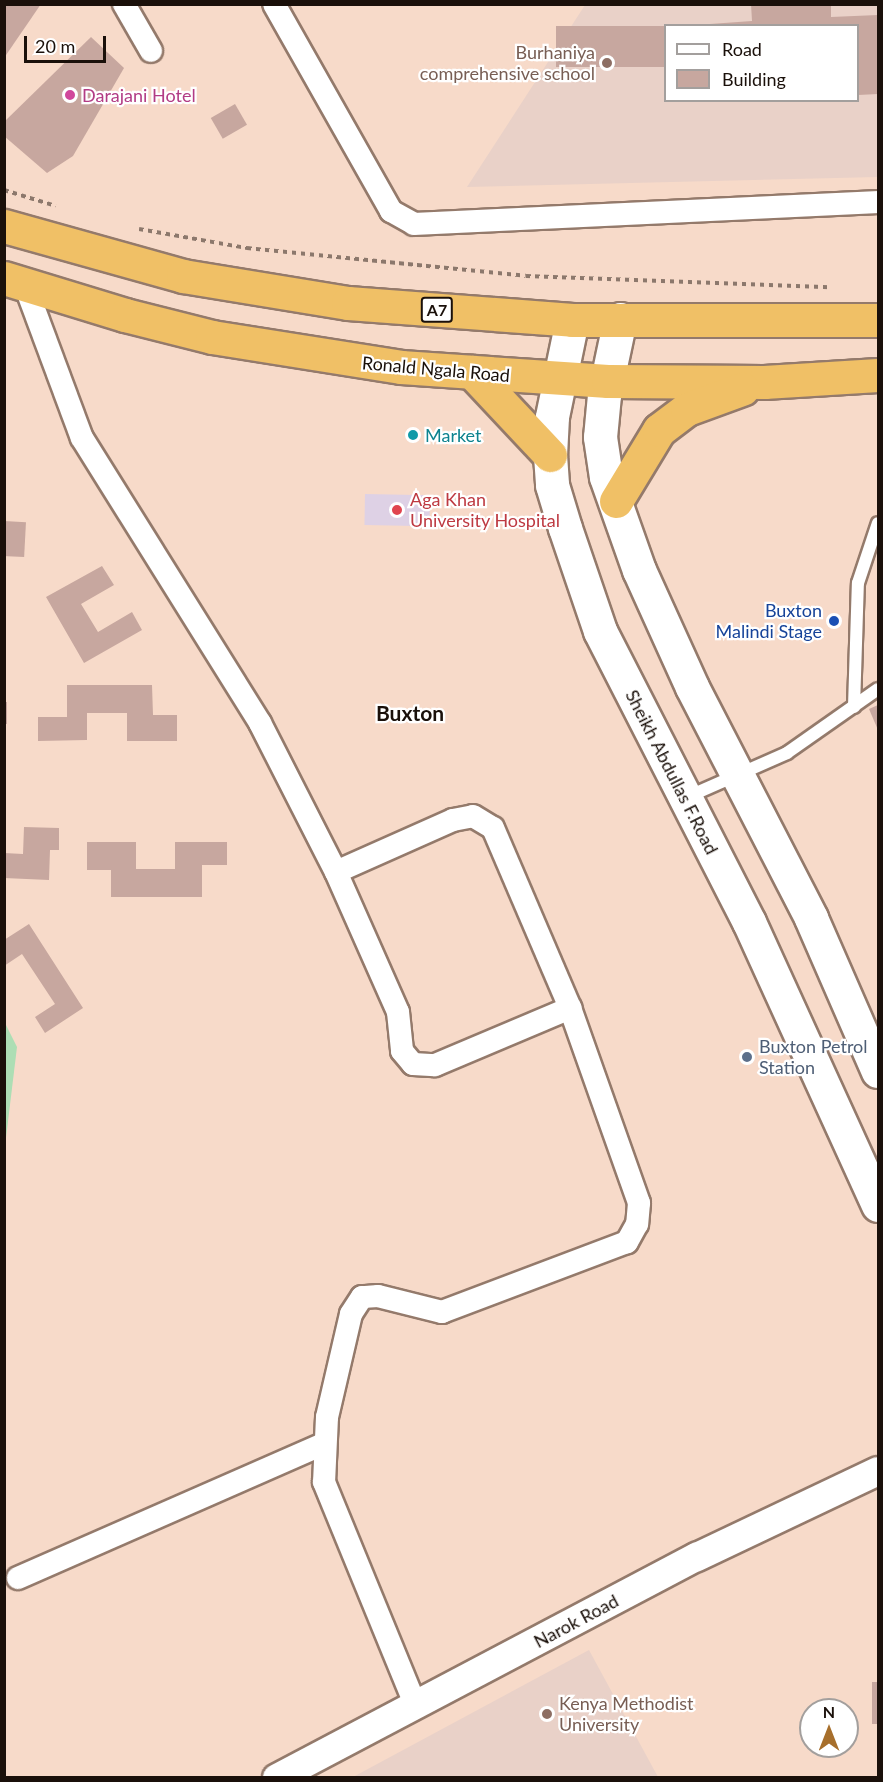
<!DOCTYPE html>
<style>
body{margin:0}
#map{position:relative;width:883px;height:1782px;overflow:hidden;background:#f7dac9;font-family:Lato,sans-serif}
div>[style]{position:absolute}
.education>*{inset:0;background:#e9d1c8}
.medical>*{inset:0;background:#ded1e5;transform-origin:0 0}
.green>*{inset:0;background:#addeb4}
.building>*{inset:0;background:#c7a79f;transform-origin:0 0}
.path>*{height:4px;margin-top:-2px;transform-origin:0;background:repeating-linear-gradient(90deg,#8c786c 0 4.5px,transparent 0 9px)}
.roads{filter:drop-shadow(2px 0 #947a6b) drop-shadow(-2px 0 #947a6b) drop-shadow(0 2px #947a6b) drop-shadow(0 -2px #947a6b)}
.service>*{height:12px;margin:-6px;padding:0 6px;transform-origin:6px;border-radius:6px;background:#fff}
.minor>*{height:22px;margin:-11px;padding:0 11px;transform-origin:11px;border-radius:11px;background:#fff}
.tertiary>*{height:28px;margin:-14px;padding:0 14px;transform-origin:14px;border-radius:14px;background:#fff}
.secondary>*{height:33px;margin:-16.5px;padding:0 16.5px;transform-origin:16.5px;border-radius:16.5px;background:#fff}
.trunk>*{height:33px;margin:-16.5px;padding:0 16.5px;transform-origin:16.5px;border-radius:16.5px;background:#f0c066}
.dots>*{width:16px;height:16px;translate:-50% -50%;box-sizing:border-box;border:3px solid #fff;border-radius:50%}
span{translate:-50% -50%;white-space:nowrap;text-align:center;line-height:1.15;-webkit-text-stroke:4.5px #fff;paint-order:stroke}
.shield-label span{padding:2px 4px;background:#fff;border:2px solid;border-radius:4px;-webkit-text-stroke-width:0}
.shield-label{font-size:16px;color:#1a100a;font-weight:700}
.education-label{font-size:18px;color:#785e54}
.right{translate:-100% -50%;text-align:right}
.left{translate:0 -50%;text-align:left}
.hotel-label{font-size:18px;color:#b23c85}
.street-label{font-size:18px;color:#1a100a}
.culture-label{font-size:18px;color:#0d838f}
.health-label{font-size:18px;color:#be3a42}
.transit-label{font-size:18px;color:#164399}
.service-label{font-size:18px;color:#4e5e75}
.quarter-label{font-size:21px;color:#1a100a;font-weight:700}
.frame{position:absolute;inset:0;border:6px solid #1a100a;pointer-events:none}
.legend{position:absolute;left:664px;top:24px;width:195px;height:78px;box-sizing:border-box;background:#fff;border:2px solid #a39f9d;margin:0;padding:8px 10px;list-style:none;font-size:18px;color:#1a100a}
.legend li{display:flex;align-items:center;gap:12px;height:30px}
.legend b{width:30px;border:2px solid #a39f9d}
.north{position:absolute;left:799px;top:1698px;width:60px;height:60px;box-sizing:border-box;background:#fff;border:2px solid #a39f9d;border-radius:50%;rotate:0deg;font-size:16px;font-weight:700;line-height:24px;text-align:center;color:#1a100a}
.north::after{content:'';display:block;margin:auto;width:21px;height:27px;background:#a76f2c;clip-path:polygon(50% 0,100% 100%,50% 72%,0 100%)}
.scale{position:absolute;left:24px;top:36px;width:82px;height:27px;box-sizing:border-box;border:3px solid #1a100a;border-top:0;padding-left:8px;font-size:18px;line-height:21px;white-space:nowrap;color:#1a100a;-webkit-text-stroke:4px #fff;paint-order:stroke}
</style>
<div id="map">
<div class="education">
<div style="clip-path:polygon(evenodd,585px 5px,878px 5px,878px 177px,467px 187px,585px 5px,666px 26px,858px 26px,858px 100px,666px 100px,666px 26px)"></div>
<div style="clip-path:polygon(589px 1650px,658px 1777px,353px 1777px)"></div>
</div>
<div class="medical">
<div style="left:365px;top:494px;width:65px;height:31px;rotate:1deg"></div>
</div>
<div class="green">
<div style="clip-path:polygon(5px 1023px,17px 1047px,5px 1146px,4px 1023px)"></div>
</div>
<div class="building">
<div style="clip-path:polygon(4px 4px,41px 4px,4px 58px)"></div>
<div style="clip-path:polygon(751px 4px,831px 4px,831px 17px,878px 15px,878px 94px,858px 95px,858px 26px,682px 26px,752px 21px)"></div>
<div style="left:666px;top:26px;width:41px;height:110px;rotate:90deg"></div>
<div style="clip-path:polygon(91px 37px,124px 68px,73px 156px,47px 173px,4px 136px,4px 122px)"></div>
<div style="left:235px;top:104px;width:24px;height:28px;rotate:60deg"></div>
<div style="left:4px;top:521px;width:22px;height:35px;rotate:3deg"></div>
<div style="clip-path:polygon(102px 566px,114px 585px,81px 604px,98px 632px,132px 612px,142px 630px,84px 663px,46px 597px)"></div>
<div style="clip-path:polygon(67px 685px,152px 685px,153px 715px,177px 715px,177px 741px,127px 741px,127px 713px,87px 713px,87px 740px,38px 741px,38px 717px,67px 717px)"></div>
<div style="left:4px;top:702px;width:3px;height:22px"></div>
<div style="clip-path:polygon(878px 705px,878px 730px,869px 709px)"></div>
<div style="clip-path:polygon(24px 827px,59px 828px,59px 850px,50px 850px,49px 880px,4px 878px,4px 853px,23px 854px)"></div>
<div style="clip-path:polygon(87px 842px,136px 842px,136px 869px,175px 869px,175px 842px,227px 842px,227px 865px,202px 865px,202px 897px,111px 897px,111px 870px,87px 870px)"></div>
<div style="clip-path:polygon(29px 924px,83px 1008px,45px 1033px,35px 1017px,55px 1004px,22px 954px,4px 966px,4px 940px)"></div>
<div style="left:872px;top:1682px;width:6px;height:42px"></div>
</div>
<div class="path">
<div style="left:4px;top:190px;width:54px;rotate:17.1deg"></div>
<div style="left:139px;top:229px;width:110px;rotate:10deg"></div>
<div style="left:247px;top:248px;width:280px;rotate:5.7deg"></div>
<div style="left:526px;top:276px;width:304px;rotate:2.1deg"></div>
</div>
<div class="roads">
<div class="service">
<div style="left:854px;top:707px;width:124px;rotate:-88.2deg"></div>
<div style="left:858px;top:583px;width:63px;rotate:-71.6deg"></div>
<div style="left:687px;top:797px;width:109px;rotate:-23.7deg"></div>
<div style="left:787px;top:753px;width:111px;rotate:-35.1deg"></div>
</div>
<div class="minor">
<div style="left:124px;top:4px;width:54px;rotate:60.1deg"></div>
<div style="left:274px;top:4px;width:238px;rotate:60.5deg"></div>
<div style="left:391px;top:211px;width:26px;rotate:29deg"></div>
<div style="left:414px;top:224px;width:465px;rotate:-2.7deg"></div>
<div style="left:25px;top:285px;width:163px;rotate:69.6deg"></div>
<div style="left:82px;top:438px;width:336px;rotate:58deg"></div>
<div style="left:260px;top:723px;width:167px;rotate:63deg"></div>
<div style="left:336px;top:872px;width:128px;rotate:-24deg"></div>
<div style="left:453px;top:820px;width:20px;rotate:-11deg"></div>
<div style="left:473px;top:816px;width:23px;rotate:31deg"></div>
<div style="left:493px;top:828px;width:196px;rotate:66.8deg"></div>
<div style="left:570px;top:1008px;width:207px;rotate:70.5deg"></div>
<div style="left:639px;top:1203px;width:21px;rotate:95deg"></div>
<div style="left:637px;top:1224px;width:21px;rotate:119deg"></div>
<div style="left:627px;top:1242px;width:198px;rotate:159.3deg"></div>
<div style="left:442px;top:1312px;width:66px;rotate:-166deg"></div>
<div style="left:378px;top:1296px;width:16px;rotate:176deg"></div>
<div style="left:362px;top:1297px;width:20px;rotate:123deg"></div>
<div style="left:351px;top:1314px;width:106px;rotate:103.1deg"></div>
<div style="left:327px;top:1417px;width:65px;rotate:92.6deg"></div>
<div style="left:324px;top:1482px;width:242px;rotate:67.7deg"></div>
<div style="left:336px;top:872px;width:153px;rotate:66.1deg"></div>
<div style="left:398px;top:1012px;width:39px;rotate:84deg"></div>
<div style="left:402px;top:1051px;width:17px;rotate:50deg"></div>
<div style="left:413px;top:1064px;width:22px;rotate:3deg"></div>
<div style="left:435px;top:1065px;width:147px;rotate:-22.9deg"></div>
<div style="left:18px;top:1578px;width:333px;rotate:-23.7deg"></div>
</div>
<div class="tertiary">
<div style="left:277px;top:1778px;width:475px;rotate:-27.8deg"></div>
<div style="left:697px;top:1557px;width:200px;rotate:-25.4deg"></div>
</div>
<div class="secondary">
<div style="left:620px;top:319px;width:78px;rotate:101.9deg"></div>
<div style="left:604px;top:395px;width:42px;rotate:95.4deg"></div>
<div style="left:600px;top:437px;width:40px;rotate:81.5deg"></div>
<div style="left:606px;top:477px;width:99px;rotate:70.5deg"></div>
<div style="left:639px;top:570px;width:128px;rotate:65.6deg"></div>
<div style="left:692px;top:687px;width:260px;rotate:62.7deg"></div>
<div style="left:811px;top:918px;width:167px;rotate:66.4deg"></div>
<div style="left:572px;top:320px;width:99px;rotate:101.7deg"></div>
<div style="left:552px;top:417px;width:38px;rotate:93deg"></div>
<div style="left:550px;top:455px;width:30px;rotate:86deg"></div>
<div style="left:552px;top:485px;width:45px;rotate:73.2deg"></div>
<div style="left:565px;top:528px;width:109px;rotate:71.2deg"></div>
<div style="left:600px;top:631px;width:327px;rotate:62.9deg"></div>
<div style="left:749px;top:922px;width:311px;rotate:65.5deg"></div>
</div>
<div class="trunk">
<div style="left:4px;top:226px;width:186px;rotate:15.6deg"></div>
<div style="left:183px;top:276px;width:167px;rotate:9.3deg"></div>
<div style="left:348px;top:303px;width:225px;rotate:4.3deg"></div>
<div style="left:572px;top:320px;width:306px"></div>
<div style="left:4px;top:278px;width:127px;rotate:17deg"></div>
<div style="left:125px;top:315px;width:90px;rotate:14.2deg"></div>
<div style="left:212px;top:337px;width:191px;rotate:9deg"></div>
<div style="left:401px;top:367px;width:207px;rotate:3.9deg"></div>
<div style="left:608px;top:381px;width:156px;rotate:0.4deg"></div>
<div style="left:764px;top:382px;width:114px;rotate:-3.5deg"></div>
<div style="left:472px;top:372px;width:114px;rotate:46.8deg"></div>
<div style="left:616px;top:501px;width:83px;rotate:-58.8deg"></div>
<div style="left:659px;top:430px;width:35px;rotate:-37deg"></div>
<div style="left:687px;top:409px;width:59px;rotate:-20deg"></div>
</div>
</div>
<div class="dots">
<div style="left:607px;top:63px;background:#8d6e63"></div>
<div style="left:70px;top:95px;background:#d1479c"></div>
<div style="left:413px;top:435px;background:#0f9aa8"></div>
<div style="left:397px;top:510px;background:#e0444e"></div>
<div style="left:834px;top:621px;background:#1a4fb4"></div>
<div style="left:747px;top:1057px;background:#5c6f8a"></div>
<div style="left:547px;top:1714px;background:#8d6e63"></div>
</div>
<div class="shield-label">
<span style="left:437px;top:310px">A7</span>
</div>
<div class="education-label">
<span class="right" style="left:595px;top:63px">Burhaniya<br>comprehensive school</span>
<span class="left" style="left:559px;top:1714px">Kenya Methodist<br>University</span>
</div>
<div class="hotel-label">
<span class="left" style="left:82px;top:95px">Darajani Hotel</span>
</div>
<div class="street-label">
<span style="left:436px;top:369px;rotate:5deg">Ronald Ngala Road</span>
<span style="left:672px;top:772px;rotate:63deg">Sheikh Abdullas F.Road</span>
<span style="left:576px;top:1621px;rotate:-28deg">Narok Road</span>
</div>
<div class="culture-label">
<span class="left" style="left:425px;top:435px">Market</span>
</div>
<div class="health-label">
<span class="left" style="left:410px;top:510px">Aga Khan<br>University Hospital</span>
</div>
<div class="transit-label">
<span class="right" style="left:822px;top:621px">Buxton<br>Malindi Stage</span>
</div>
<div class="service-label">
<span class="left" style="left:759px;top:1057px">Buxton Petrol<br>Station</span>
</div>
<div class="quarter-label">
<span style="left:410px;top:713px">Buxton</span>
</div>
<div class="frame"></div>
<ul class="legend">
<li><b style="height:8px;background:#fff"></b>Road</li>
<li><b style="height:16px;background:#c7a79f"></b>Building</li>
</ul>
<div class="north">N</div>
<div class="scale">20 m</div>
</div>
